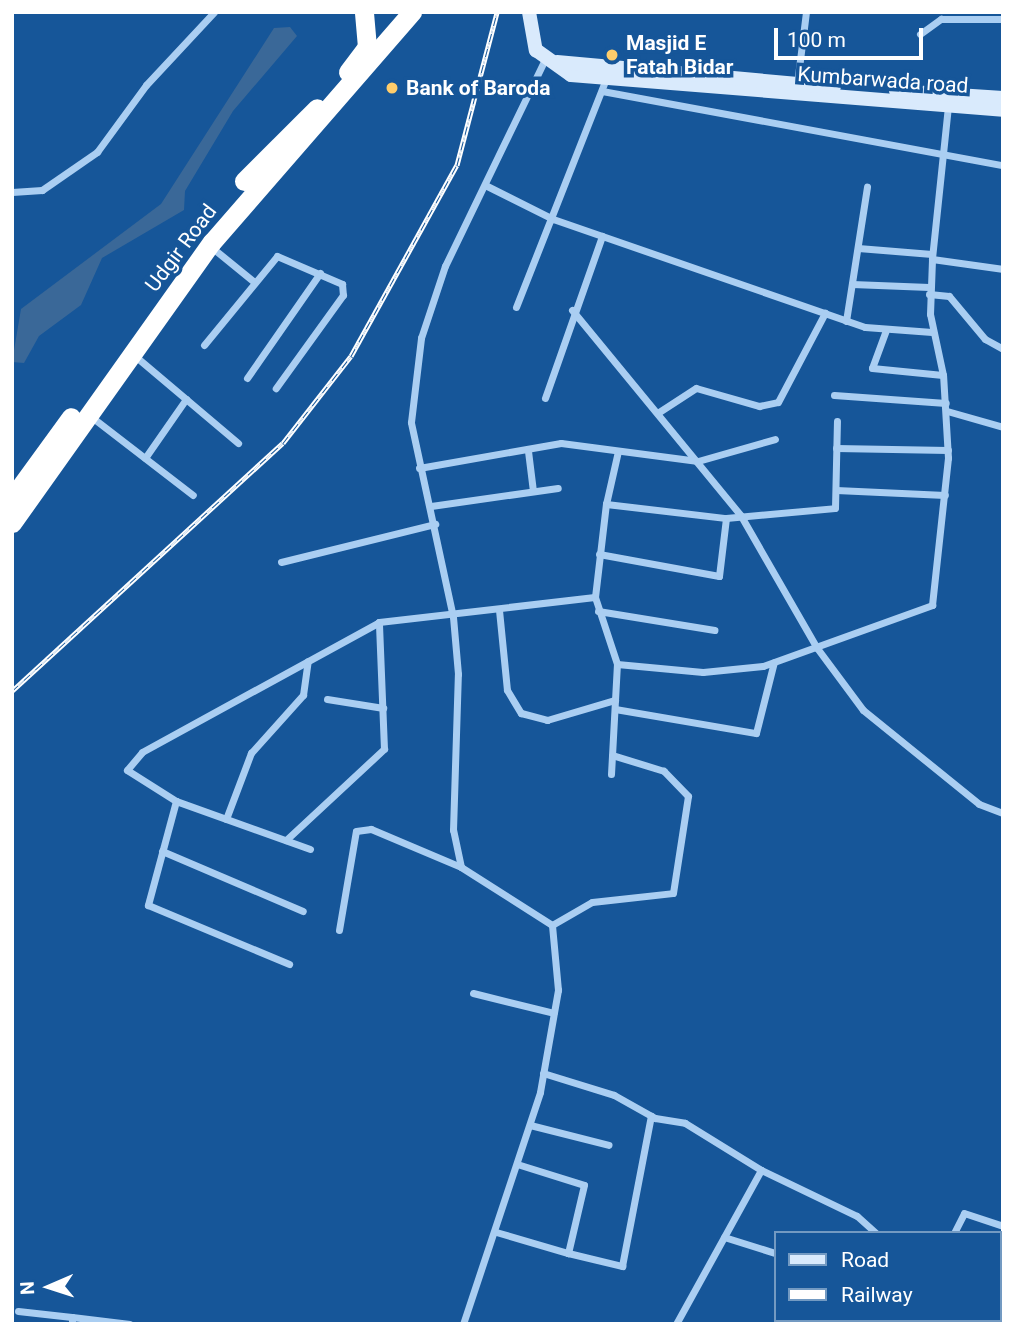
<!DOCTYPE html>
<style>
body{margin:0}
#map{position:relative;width:1015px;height:1336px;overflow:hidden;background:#165699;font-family:Roboto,sans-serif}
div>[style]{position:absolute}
.water>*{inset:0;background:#3a6898}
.street>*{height:7px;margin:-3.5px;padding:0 3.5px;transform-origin:3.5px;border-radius:3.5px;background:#aacef2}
.secondary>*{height:14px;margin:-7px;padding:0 7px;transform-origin:7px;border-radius:7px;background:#d9eafc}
.highway>*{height:19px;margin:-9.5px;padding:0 9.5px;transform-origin:9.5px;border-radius:9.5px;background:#fff}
.rail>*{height:5px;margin-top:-2.5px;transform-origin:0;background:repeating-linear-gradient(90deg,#165699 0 8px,#fff 0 16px);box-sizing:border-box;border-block:2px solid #fff}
.dots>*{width:19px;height:19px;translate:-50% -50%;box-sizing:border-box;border:4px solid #165699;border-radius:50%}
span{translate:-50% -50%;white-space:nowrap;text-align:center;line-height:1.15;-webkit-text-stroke:7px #165699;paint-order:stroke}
.poi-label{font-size:21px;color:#fff;font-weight:700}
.left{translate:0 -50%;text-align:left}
.street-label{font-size:21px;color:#fff}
.frame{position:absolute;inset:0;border:14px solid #fff;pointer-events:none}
.legend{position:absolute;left:774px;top:1231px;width:228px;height:91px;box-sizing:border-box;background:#165699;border:2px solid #739ac2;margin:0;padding:9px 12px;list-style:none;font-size:21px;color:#fff}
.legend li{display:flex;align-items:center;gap:14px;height:35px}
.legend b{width:35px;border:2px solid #739ac2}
.north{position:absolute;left:14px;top:1252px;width:70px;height:70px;-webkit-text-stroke:5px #165699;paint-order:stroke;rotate:267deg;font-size:19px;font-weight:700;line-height:28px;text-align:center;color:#fff}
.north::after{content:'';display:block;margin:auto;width:24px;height:32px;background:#fff;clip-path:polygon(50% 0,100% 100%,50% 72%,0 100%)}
.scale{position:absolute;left:774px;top:28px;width:149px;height:32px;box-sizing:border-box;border:4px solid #fff;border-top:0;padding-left:9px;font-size:21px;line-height:24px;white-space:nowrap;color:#fff;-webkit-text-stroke:5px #165699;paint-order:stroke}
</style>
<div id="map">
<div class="water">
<div style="clip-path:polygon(290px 27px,297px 36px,233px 111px,185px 191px,184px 210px,102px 258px,81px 305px,39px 336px,24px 363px,12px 362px,21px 309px,161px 204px,274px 28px)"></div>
</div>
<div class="street">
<div style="left:920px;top:34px;width:26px;rotate:-36deg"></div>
<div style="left:941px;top:19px;width:62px"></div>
<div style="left:797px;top:84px;width:73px;rotate:-82.9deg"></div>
<div style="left:602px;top:91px;width:408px;rotate:10.5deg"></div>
<div style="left:948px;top:106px;width:154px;rotate:96deg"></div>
<div style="left:932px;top:259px;width:72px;rotate:8deg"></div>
<div style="left:487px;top:186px;width:74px;rotate:26.6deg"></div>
<div style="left:553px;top:219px;width:330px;rotate:19.1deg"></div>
<div style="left:865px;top:327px;width:67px;rotate:4.3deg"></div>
<div style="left:12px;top:192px;width:30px;rotate:-4deg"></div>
<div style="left:42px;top:190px;width:67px;rotate:-34.6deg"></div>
<div style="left:97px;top:152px;width:83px;rotate:-53.8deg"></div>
<div style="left:146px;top:85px;width:100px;rotate:-47deg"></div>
<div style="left:210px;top:246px;width:55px;rotate:39.1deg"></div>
<div style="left:858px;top:248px;width:74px;rotate:4.6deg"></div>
<div style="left:852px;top:284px;width:77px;rotate:2.2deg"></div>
<div style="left:929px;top:294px;width:20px;rotate:6deg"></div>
<div style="left:949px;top:296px;width:56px;rotate:50.1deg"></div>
<div style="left:985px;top:339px;width:21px;rotate:29deg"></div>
<div style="left:516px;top:307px;width:243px;rotate:-68.5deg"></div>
<div style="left:572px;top:310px;width:266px;rotate:50.6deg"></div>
<div style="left:741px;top:516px;width:152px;rotate:60.1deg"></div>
<div style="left:817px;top:648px;width:77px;rotate:53.4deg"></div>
<div style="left:863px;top:710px;width:149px;rotate:39deg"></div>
<div style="left:979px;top:804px;width:26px;rotate:21deg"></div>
<div style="left:846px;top:321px;width:136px;rotate:-81.1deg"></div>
<div style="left:886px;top:330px;width:40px;rotate:110.2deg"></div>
<div style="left:872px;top:368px;width:71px;rotate:5.6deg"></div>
<div style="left:204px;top:345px;width:115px;rotate:-50.6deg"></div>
<div style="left:277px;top:256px;width:71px;rotate:23.3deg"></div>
<div style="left:342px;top:284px;width:11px;rotate:85deg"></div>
<div style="left:343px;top:295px;width:115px;rotate:125.8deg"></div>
<div style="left:135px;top:356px;width:135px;rotate:40.2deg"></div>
<div style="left:247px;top:378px;width:128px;rotate:-55.2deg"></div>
<div style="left:834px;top:395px;width:112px;rotate:4.1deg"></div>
<div style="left:545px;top:398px;width:172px;rotate:-70.6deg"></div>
<div style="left:947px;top:411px;width:58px;rotate:15.9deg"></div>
<div style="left:659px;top:412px;width:44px;rotate:-33deg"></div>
<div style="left:696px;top:388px;width:66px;rotate:15.9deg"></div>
<div style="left:759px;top:406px;width:19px;rotate:-12deg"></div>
<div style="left:778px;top:402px;width:101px;rotate:-62.2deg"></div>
<div style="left:89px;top:415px;width:131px;rotate:37.6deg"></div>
<div style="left:836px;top:448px;width:112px;rotate:1deg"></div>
<div style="left:528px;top:451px;width:40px;rotate:82.9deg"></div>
<div style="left:145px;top:458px;width:72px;rotate:-55.2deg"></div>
<div style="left:419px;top:468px;width:144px;rotate:-10deg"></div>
<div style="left:561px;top:443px;width:138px;rotate:7.5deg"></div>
<div style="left:698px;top:461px;width:80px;rotate:-15.9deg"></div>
<div style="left:836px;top:490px;width:109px;rotate:2.6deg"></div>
<div style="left:606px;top:504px;width:54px;rotate:-77.2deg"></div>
<div style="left:431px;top:506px;width:128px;rotate:-8.1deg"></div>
<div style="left:599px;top:554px;width:122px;rotate:10.4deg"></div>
<div style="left:719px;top:576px;width:58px;rotate:-83.1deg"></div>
<div style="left:726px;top:518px;width:109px;rotate:-5.2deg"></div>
<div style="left:835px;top:508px;width:87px;rotate:-88.7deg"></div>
<div style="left:281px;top:562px;width:159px;rotate:-13.9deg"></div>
<div style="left:595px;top:597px;width:94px;rotate:-83.3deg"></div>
<div style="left:606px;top:504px;width:121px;rotate:6.7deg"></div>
<div style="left:499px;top:610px;width:80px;rotate:84.3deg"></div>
<div style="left:507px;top:690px;width:27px;rotate:59deg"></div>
<div style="left:521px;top:713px;width:27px;rotate:15deg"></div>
<div style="left:547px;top:720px;width:71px;rotate:-16.4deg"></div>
<div style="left:598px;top:611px;width:118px;rotate:9.3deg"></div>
<div style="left:327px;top:699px;width:57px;rotate:9.1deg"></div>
<div style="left:615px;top:709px;width:143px;rotate:9.7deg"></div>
<div style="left:756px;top:733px;width:73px;rotate:-75.8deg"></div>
<div style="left:611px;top:774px;width:110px;rotate:-86.9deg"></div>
<div style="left:176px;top:801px;width:108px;rotate:105.1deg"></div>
<div style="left:148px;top:905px;width:153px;rotate:22.7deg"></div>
<div style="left:226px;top:819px;width:71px;rotate:-69.3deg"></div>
<div style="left:251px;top:753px;width:78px;rotate:-48.1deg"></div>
<div style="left:303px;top:695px;width:34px;rotate:-82deg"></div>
<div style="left:286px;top:840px;width:134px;rotate:-42.9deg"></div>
<div style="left:384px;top:749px;width:127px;rotate:-92.3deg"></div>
<div style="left:310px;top:849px;width:142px;rotate:-160.3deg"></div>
<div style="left:176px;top:801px;width:58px;rotate:-147.7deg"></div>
<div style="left:127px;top:770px;width:23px;rotate:-50deg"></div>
<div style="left:142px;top:752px;width:270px;rotate:-28.7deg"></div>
<div style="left:379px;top:622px;width:217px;rotate:-6.6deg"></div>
<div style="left:595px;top:597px;width:71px;rotate:71.8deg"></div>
<div style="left:617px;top:664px;width:86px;rotate:5.3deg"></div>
<div style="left:703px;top:672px;width:60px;rotate:-5.7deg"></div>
<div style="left:763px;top:666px;width:180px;rotate:-19.8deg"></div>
<div style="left:932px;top:605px;width:148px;rotate:-83.8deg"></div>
<div style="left:948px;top:458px;width:83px;rotate:-93.4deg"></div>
<div style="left:943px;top:375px;width:62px;rotate:-102deg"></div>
<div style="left:930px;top:314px;width:55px;rotate:-87.9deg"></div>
<div style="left:162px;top:851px;width:153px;rotate:23.1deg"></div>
<div style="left:552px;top:925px;width:46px;rotate:-29.9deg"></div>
<div style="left:592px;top:902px;width:81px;rotate:-6.3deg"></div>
<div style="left:673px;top:893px;width:98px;rotate:-81.2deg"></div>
<div style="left:688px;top:796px;width:35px;rotate:-134deg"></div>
<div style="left:664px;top:771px;width:54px;rotate:-162.9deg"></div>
<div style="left:339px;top:930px;width:100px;rotate:-80.3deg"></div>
<div style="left:356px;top:831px;width:15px;rotate:-8deg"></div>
<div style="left:371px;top:829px;width:98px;rotate:22.9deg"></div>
<div style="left:473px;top:993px;width:83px;rotate:13.9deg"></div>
<div style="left:543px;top:1073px;width:74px;rotate:17.2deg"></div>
<div style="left:614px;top:1095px;width:47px;rotate:29.3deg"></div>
<div style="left:655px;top:1118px;width:30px;rotate:9deg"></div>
<div style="left:685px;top:1123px;width:89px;rotate:31.7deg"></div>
<div style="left:761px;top:1170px;width:106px;rotate:25.6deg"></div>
<div style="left:857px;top:1216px;width:25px;rotate:42deg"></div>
<div style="left:530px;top:1125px;width:81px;rotate:14.2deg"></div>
<div style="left:517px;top:1164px;width:70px;rotate:17.4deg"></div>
<div style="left:584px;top:1185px;width:70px;rotate:103.2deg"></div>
<div style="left:568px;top:1253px;width:56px;rotate:13.5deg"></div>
<div style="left:622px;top:1266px;width:153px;rotate:-79.1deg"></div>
<div style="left:496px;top:1232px;width:75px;rotate:16.3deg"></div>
<div style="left:954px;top:1233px;width:22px;rotate:-63deg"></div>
<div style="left:964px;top:1213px;width:41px;rotate:18.4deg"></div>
<div style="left:724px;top:1237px;width:53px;rotate:17.4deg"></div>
<div style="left:999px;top:1245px;width:8px;rotate:-60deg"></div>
<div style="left:18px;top:1311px;width:54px;rotate:6.3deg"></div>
<div style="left:999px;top:1317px;width:4px;rotate:27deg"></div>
<div style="left:72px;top:1324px;width:7px;rotate:-90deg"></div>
<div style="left:72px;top:1317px;width:58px;rotate:6.9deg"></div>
<div style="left:463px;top:1324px;width:244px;rotate:-71.6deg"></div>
<div style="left:540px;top:1092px;width:104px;rotate:-80deg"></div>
<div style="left:558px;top:990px;width:65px;rotate:-95.3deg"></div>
<div style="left:552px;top:925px;width:108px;rotate:-147.5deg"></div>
<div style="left:461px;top:867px;width:38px;rotate:-102deg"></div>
<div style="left:453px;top:830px;width:156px;rotate:-88.2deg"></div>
<div style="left:458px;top:674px;width:57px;rotate:-95deg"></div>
<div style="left:453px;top:617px;width:199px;rotate:-102.2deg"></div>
<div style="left:411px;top:422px;width:85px;rotate:-83.2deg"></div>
<div style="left:421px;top:338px;width:76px;rotate:-71.6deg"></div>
<div style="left:445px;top:266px;width:230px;rotate:-64.2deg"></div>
<div style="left:676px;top:1324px;width:176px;rotate:-61.1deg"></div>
<div style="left:938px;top:1324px;width:4px;rotate:-76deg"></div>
</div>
<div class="secondary">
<div style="left:529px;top:12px;width:39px;rotate:80deg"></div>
<div style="left:536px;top:50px;width:43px;rotate:35.5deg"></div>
<div style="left:571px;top:75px;width:433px;rotate:4.6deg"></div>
<div style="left:557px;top:62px;width:278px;rotate:5.2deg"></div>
<div style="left:896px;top:91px;width:107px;rotate:3.7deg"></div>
</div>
<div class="highway">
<div style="left:348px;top:72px;width:31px;rotate:-53deg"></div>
<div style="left:367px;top:47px;width:35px;rotate:-95deg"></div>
<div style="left:244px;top:181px;width:103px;rotate:-45deg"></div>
<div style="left:12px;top:498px;width:100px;rotate:-53.9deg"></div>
<div style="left:12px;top:523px;width:345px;rotate:-54.6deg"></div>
<div style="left:212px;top:242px;width:305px;rotate:-49deg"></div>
</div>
<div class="rail">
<div style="left:12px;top:691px;width:367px;rotate:-42.5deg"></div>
<div style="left:283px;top:443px;width:110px;rotate:-52deg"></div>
<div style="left:351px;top:356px;width:218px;rotate:-61deg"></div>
<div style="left:457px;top:165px;width:158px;rotate:-75.3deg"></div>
</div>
<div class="dots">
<div style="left:612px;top:55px;background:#ffcd6b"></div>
<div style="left:392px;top:88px;background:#ffcd6b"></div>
</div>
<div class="poi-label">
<span class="left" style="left:626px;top:55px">Masjid E<br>Fatah Bidar</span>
<span class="left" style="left:406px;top:88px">Bank of Baroda</span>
</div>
<div class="street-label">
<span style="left:883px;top:80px;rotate:4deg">Kumbarwada road</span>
<span style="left:181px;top:248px;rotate:-53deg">Udgir Road</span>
</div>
<div class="frame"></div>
<ul class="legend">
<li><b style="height:9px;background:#d9eafc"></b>Road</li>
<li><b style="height:9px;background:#fff"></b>Railway</li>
</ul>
<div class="north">N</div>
<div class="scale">100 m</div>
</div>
